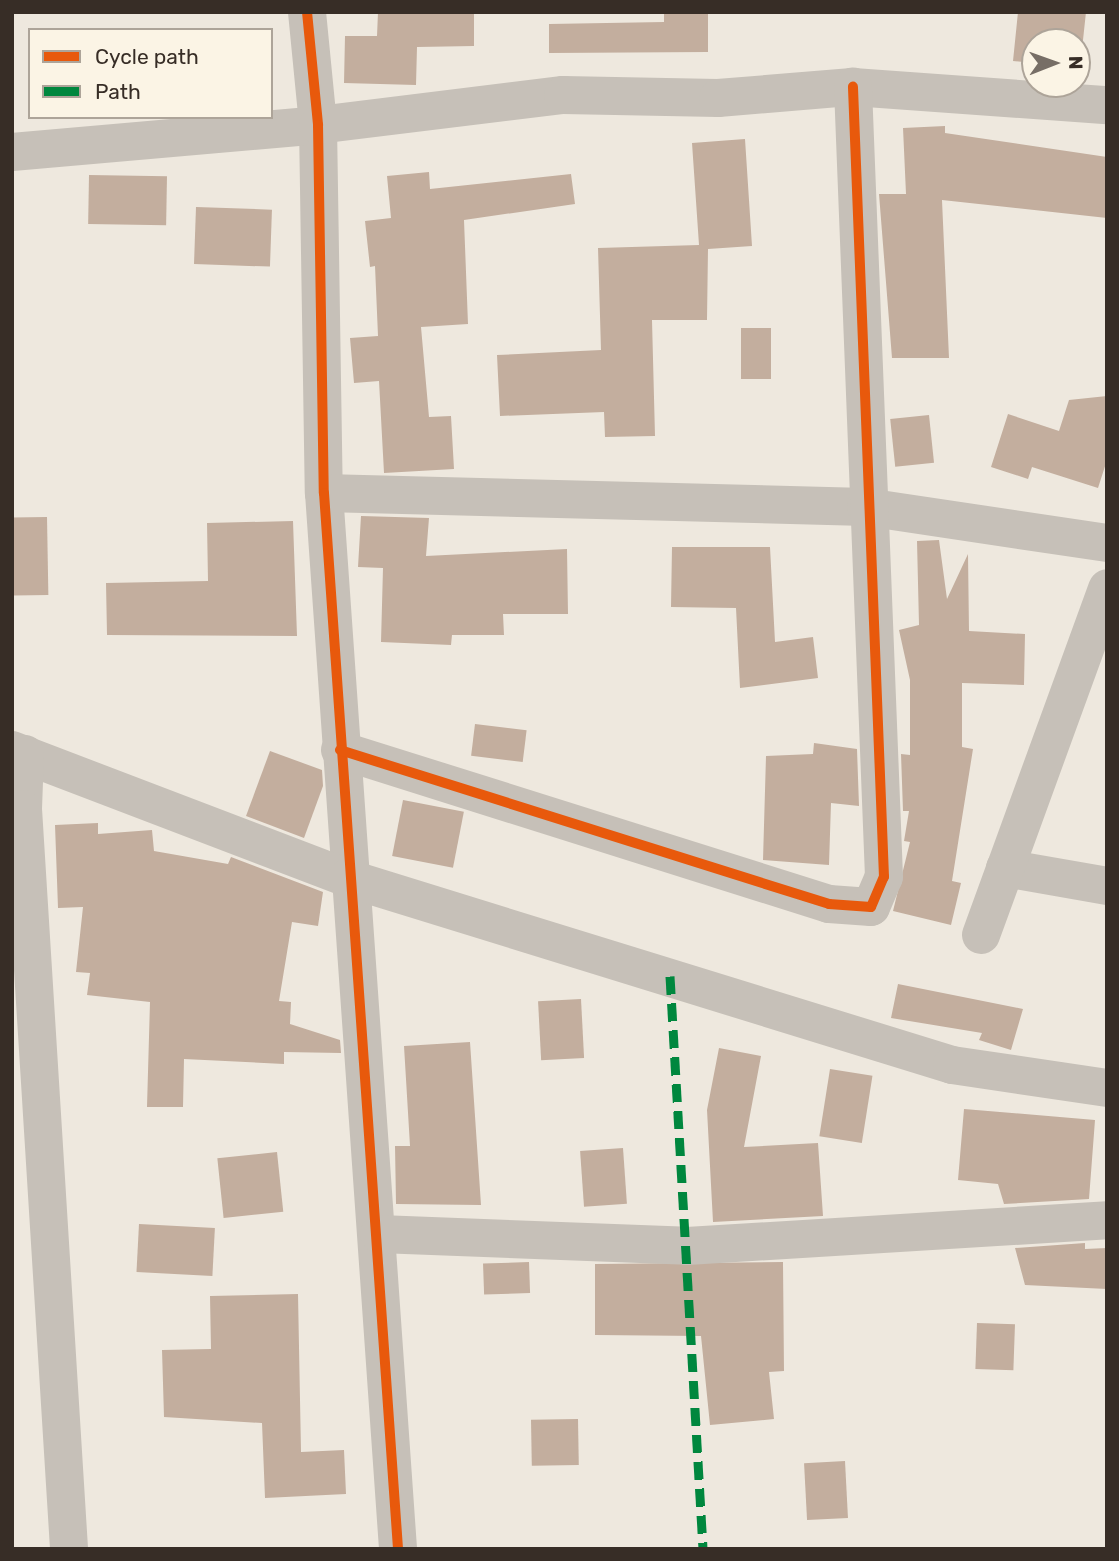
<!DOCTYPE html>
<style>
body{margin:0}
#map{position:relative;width:1119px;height:1561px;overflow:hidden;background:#eee8de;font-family:Rubik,sans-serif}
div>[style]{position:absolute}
.building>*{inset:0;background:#c3ae9e;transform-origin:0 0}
.minor>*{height:38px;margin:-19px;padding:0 19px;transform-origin:19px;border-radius:19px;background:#c6c0b8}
.quiet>*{height:9px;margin-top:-4.5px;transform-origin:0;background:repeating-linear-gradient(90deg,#00873e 0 18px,transparent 0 27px)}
.cycleway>*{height:10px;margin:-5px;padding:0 5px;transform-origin:5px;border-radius:5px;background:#e8590c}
span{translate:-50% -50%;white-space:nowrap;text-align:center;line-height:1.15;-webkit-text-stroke:7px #fbf4e5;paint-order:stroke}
.frame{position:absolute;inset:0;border:14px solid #372d26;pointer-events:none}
.legend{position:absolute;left:28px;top:28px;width:245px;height:91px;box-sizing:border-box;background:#fbf4e5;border:2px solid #ada499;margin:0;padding:9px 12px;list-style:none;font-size:21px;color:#372d26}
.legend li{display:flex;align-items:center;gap:14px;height:35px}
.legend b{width:35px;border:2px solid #ada499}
.north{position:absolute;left:1021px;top:28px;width:70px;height:70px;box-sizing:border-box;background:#fbf4e5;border:2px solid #ada499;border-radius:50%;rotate:89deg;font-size:19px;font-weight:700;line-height:28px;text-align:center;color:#372d26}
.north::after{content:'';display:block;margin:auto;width:24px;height:32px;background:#776e66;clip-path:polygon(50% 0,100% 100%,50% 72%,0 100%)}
</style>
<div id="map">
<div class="building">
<div style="clip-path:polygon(378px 12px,474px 12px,474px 46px,417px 47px,416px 85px,344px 83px,345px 36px,377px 36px)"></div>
<div style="clip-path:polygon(664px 12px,708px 12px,708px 52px,549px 53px,549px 24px,664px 22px)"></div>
<div style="clip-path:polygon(1018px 12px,1086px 12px,1080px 68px,1077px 42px,1035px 42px,1035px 63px,1013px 61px)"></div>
<div style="clip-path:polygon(945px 126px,945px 133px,1107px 157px,1107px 218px,942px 200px,949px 358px,892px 358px,879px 194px,906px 194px,903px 128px)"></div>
<div style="clip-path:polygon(745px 139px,752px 246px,708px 249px,707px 320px,652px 320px,655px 436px,605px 437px,604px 412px,500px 416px,497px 355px,601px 350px,598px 248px,699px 245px,692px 143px)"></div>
<div style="clip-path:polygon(429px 172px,430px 189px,571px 174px,575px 204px,464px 220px,468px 324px,421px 327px,429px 417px,451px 416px,454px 469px,384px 473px,379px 381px,354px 383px,350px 338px,378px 336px,375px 266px,370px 267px,365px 221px,391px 218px,387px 176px)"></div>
<div style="left:89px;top:175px;width:78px;height:49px;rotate:1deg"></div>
<div style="left:196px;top:207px;width:76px;height:57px;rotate:2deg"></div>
<div style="left:741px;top:328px;width:30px;height:51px"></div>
<div style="clip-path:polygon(1107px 396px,1107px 460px,1098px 488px,1032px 467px,1028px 479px,991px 467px,1008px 414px,1059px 431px,1069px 400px)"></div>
<div style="left:929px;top:415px;width:48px;height:39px;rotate:84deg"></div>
<div style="clip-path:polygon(361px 516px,429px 518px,426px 556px,567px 549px,568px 614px,503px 614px,504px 635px,452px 635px,451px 645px,381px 642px,383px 568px,358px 567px)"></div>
<div style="left:47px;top:517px;width:78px;height:35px;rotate:89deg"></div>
<div style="clip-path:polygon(293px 521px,297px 636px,107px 635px,106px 583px,208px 581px,207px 523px)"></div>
<div style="clip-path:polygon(939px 540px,947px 599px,968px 554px,969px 631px,1025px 634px,1024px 685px,962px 683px,962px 747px,973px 749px,952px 881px,961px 883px,951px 925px,893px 911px,910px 842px,904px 841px,909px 811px,903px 811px,901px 754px,910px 755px,910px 680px,899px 630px,919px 625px,917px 541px)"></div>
<div style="clip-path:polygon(672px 547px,770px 547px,775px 642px,813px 637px,818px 678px,740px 688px,736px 608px,671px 607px)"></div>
<div style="left:475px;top:724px;width:52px;height:32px;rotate:7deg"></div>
<div style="clip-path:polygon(814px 743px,857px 749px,859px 806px,831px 803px,829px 865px,763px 860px,766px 756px,813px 754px)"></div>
<div style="clip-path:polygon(270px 751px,322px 770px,323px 786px,304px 838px,246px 816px)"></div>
<div style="left:403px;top:800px;width:62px;height:57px;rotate:11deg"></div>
<div style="clip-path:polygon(98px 823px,98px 834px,152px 830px,154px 851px,228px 864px,231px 857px,323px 892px,318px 926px,292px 922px,279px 1001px,291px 1002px,290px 1024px,340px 1040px,341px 1053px,284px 1052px,284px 1064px,184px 1059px,183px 1107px,147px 1107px,150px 1002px,87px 995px,90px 973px,76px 972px,83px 907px,58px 908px,55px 825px)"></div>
<div style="clip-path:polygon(898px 984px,1023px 1009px,1011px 1050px,979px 1040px,982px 1033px,891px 1018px)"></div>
<div style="left:581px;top:999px;width:59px;height:43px;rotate:87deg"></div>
<div style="clip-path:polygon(470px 1042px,481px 1205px,396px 1204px,395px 1146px,410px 1146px,404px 1046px)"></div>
<div style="clip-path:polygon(719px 1048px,761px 1056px,744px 1147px,818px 1143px,823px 1216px,713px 1222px,707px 1110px)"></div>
<div style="left:830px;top:1069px;width:43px;height:68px;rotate:9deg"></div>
<div style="clip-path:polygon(964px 1109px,1095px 1120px,1089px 1199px,1004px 1204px,998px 1184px,958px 1180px)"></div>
<div style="left:623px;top:1148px;width:56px;height:43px;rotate:86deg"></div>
<div style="left:277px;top:1152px;width:60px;height:60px;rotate:84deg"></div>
<div style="left:139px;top:1224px;width:76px;height:48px;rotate:3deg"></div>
<div style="clip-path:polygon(1085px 1243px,1085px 1249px,1107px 1248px,1107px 1289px,1025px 1285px,1015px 1248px)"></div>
<div style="left:529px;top:1262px;width:31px;height:46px;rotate:88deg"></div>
<div style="clip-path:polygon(783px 1262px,784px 1371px,769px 1372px,774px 1419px,710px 1425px,701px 1336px,595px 1335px,595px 1264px)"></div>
<div style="clip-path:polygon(298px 1294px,301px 1452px,344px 1450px,346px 1494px,265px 1498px,262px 1423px,164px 1417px,162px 1350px,211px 1349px,210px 1296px)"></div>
<div style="left:977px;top:1323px;width:38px;height:46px;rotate:2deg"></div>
<div style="left:578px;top:1419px;width:46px;height:47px;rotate:89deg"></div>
<div style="left:845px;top:1461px;width:57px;height:41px;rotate:87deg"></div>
</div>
<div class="minor">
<div style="left:307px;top:12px;width:114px;rotate:84.4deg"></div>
<div style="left:318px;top:125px;width:368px;rotate:89.1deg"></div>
<div style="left:324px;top:493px;width:1059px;rotate:85.99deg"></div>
<div style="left:12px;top:152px;width:307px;rotate:-5deg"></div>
<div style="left:318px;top:125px;width:247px;rotate:-7deg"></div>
<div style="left:563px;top:95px;width:155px;rotate:1.1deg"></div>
<div style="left:718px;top:98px;width:135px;rotate:-4.7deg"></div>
<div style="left:853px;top:87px;width:255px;rotate:4.1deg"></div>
<div style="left:324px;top:493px;width:542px;rotate:1.48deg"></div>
<div style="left:866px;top:507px;width:244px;rotate:8.5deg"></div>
<div style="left:12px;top:750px;width:359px;rotate:20.9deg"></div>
<div style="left:347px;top:878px;width:633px;rotate:17.18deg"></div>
<div style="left:952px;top:1065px;width:157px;rotate:8.4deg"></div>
<div style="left:340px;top:750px;width:513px;rotate:17.48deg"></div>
<div style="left:829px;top:904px;width:42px;rotate:4.1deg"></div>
<div style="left:871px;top:907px;width:33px;rotate:-67deg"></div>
<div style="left:884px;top:877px;width:791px;rotate:-92.25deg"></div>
<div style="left:25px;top:754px;width:55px;rotate:92.1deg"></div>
<div style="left:23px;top:809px;width:741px;rotate:86.44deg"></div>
<div style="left:1005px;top:868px;width:104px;rotate:10deg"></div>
<div style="left:981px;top:935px;width:369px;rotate:-70deg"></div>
<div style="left:379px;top:1234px;width:308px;rotate:2.2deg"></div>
<div style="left:687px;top:1246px;width:421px;rotate:-3.5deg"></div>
</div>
<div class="quiet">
<div style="left:670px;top:976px;width:574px;rotate:86.7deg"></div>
</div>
<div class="cycleway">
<div style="left:307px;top:12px;width:114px;rotate:84.4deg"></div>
<div style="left:318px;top:125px;width:368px;rotate:89.1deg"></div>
<div style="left:324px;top:493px;width:1059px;rotate:85.99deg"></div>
<div style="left:340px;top:750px;width:513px;rotate:17.48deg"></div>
<div style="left:829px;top:904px;width:42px;rotate:4.1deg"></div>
<div style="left:871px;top:907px;width:33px;rotate:-67deg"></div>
<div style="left:884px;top:877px;width:791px;rotate:-92.25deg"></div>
</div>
<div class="frame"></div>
<ul class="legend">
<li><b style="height:9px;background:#e8590c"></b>Cycle path</li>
<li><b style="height:9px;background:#00873e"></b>Path</li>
</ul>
<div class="north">N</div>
</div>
